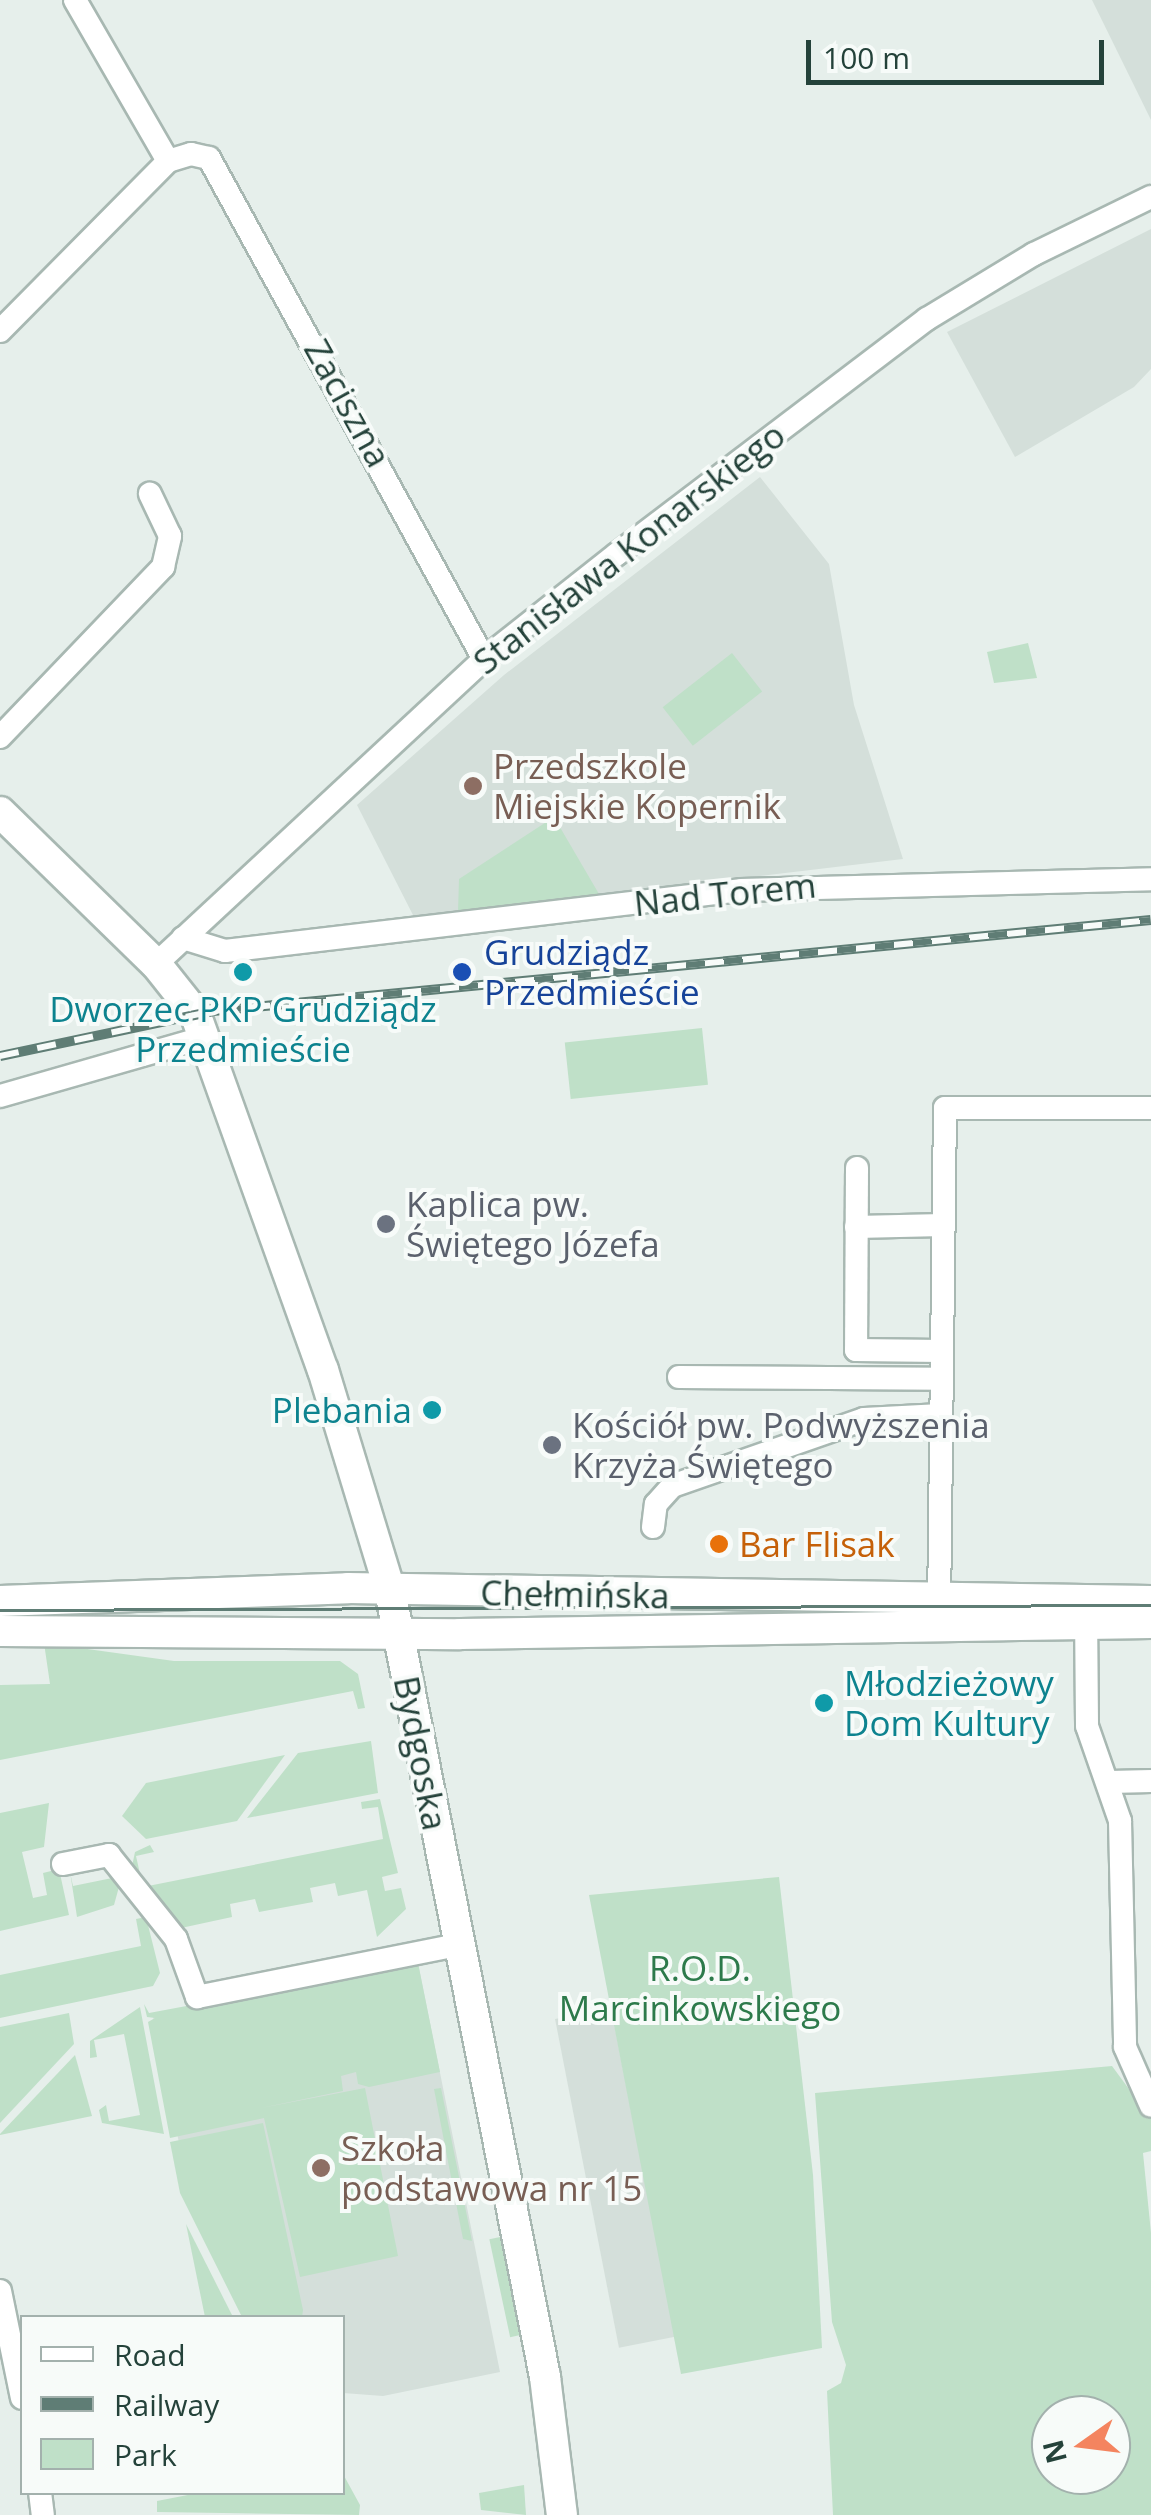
<!DOCTYPE html>
<meta charset="utf-8">
<style>
body{margin:0}
#map{position:relative;width:1151px;height:2515px;overflow:hidden;background:#e6efeb;font-family:"Open Sans",sans-serif}
div>[style]{position:absolute}
.built>*{inset:0;background:#d4dfda;transform-origin:0 0}
.green>*{inset:0;background:#bfe0c8;transform-origin:0 0}
.roads{filter:drop-shadow(2px 0 #a8b8b2) drop-shadow(-2px 0 #a8b8b2) drop-shadow(0 2px #a8b8b2) drop-shadow(0 -2px #a8b8b2)}
.street>*{height:22px;margin:-11px;padding:0 11px;transform-origin:11px;border-radius:11px;background:#fff}
.secondary>*{height:30px;margin:-15px;padding:0 15px;transform-origin:15px;border-radius:15px;background:#fff}
.tram>*{height:2.5px;margin:-1.25px;padding:0 1.25px;transform-origin:1.25px;border-radius:1.25px;background:#5f7d75}
.rail>*{height:10px;margin-top:-5px;transform-origin:0;background:repeating-linear-gradient(90deg,#f7fbf9 0 19px,#5f7d75 0 38px);box-sizing:border-box;border-block:2px solid #5f7d75}
.dots>*{width:28px;height:28px;translate:-50% -50%;box-sizing:border-box;border:5px solid #f7fbf9;border-radius:50%}
span{translate:-50% -50%;white-space:nowrap;text-align:center;line-height:1.15;-webkit-text-stroke:8px #f7fbf9;paint-order:stroke}
.street-label{font-size:35px;color:#24423a}
.education-label{font-size:35px;color:#785e54}
.left{translate:0 -50%;text-align:left}
.transit-label{font-size:35px;color:#164399}
.culture-label{font-size:35px;color:#0d838f}
.right{translate:-100% -50%;text-align:right}
.worship-label{font-size:35px;color:#5b616d}
.food-label{font-size:35px;color:#c56008}
.park-label{font-size:35px;color:#2d7a4b}
.legend{position:absolute;left:20px;top:2315px;width:325px;height:180px;box-sizing:border-box;background:#f7fbf9;border:2px solid #a3b1ad;margin:0;padding:12px 18px;list-style:none;font-size:30px;color:#24423a}
.legend li{display:flex;align-items:center;gap:20px;height:50px}
.legend b{width:50px;border:2px solid #a3b1ad}
.north{position:absolute;left:1031px;top:2395px;width:100px;height:100px;box-sizing:border-box;background:#f7fbf9;border:2px solid #a3b1ad;border-radius:50%;rotate:256deg;font-size:28px;font-weight:700;line-height:40px;text-align:center;color:#24423a}
.north::after{content:'';display:block;margin:auto;width:35px;height:45px;background:#f4845f;clip-path:polygon(50% 0,100% 100%,50% 72%,0 100%)}
.scale{position:absolute;left:806px;top:40px;width:298px;height:45px;box-sizing:border-box;border:5px solid #24423a;border-top:0;padding-left:12px;font-size:30px;line-height:35px;white-space:nowrap;color:#24423a;-webkit-text-stroke:8px #f7fbf9;paint-order:stroke}
</style>
<div id="map">
<div class="built">
<div style="clip-path:polygon(1092px 0,1151px 0,1151px 120px)"></div>
<div style="clip-path:polygon(1151px 229px,1151px 369px,1134px 387px,1015px 457px,947px 332px)"></div>
<div style="clip-path:polygon(760px 477px,829px 564px,854px 705px,903px 859px,414px 917px,357px 805px,504px 675px)"></div>
<div style="clip-path:polygon(418px 1963px,500px 2372px,383px 2396px,343px 2393px,342px 2318px,252px 2317px,190px 2196px,153px 2017px)"></div>
<div style="left:611px;top:2008px;width:335px;height:57px;rotate:79deg"></div>
</div>
<div class="green">
<div style="clip-path:polygon(1028px 643px,1037px 678px,994px 683px,987px 652px)"></div>
<div style="left:732px;top:653px;width:49px;height:88px;rotate:52deg"></div>
<div style="clip-path:polygon(554px 817px,599px 894px,458px 911px,459px 879px)"></div>
<div style="left:702px;top:1028px;width:57px;height:138px;rotate:84deg"></div>
<div style="clip-path:polygon(44px 1643px,174px 1661px,340px 1661px,358px 1674px,365px 1708px,358px 1709px,353px 1691px,0 1760px,0 1685px,50px 1684px)"></div>
<div style="clip-path:polygon(371px 1741px,378px 1793px,247px 1818px,298px 1753px)"></div>
<div style="clip-path:polygon(285px 1755px,237px 1821px,146px 1839px,122px 1816px,146px 1783px)"></div>
<div style="clip-path:polygon(380px 1799px,398px 1873px,382px 1877px,385px 1891px,401px 1888px,406px 1909px,377px 1937px,367px 1890px,338px 1896px,335px 1883px,310px 1888px,313px 1902px,259px 1912px,255px 1899px,230px 1904px,232px 1917px,181px 1928px,171px 1923px,145px 1892px,131px 1871px,135px 1852px,150px 1845px,154px 1852px,136px 1856px,143px 1887px,383px 1839px,378px 1807px,362px 1809px,361px 1802px)"></div>
<div style="clip-path:polygon(49px 1803px,44px 1847px,22px 1852px,33px 1898px,47px 1895px,43px 1873px,59px 1869px,69px 1915px,0 1931px,0 1813px)"></div>
<div style="clip-path:polygon(70px 1872px,73px 1886px,122px 1876px,114px 1905px,77px 1917px)"></div>
<div style="clip-path:polygon(779px 1877px,813px 2175px,822px 2348px,681px 2374px,589px 1895px)"></div>
<div style="clip-path:polygon(146px 1917px,160px 1973px,153px 1986px,0 2018px,0 1975px,141px 1946px,136px 1919px)"></div>
<div style="clip-path:polygon(418px 1963px,440px 2072px,369px 2087px,358px 2084px,356px 2072px,341px 2076px,343px 2091px,261px 2108px,365px 2088px,398px 2256px,300px 2277px,264px 2118px,170px 2138px,148px 2022px,155px 2018px,147px 2017px,144px 2004px,149px 2013px)"></div>
<div style="clip-path:polygon(140px 2007px,164px 2134px,102px 2123px,99px 2110px,106px 2105px,109px 2121px,140px 2115px,124px 2034px,94px 2040px,97px 2057px,90px 2058px,90px 2041px)"></div>
<div style="clip-path:polygon(69px 2013px,74px 2044px,0 2123px,0 2027px)"></div>
<div style="clip-path:polygon(75px 2055px,92px 2116px,0 2135px,0 2134px)"></div>
<div style="clip-path:polygon(evenodd,1112px 2066px,1151px 2119px,1151px 2151px,1143px 2153px,1151px 2233px,1151px 2515px,833px 2515px,827px 2391px,841px 2383px,846px 2365px,832px 2322px,815px 2093px,1112px 2066px,1051px 2415px,1111px 2415px,1111px 2475px,1051px 2475px,1051px 2415px)"></div>
<div style="clip-path:polygon(441px 2088px,472px 2241px,463px 2239px,434px 2089px)"></div>
<div style="clip-path:polygon(263px 2123px,303px 2310px,302px 2317px,242px 2317px,180px 2193px,170px 2142px)"></div>
<div style="clip-path:polygon(186px 2224px,233px 2317px,205px 2317px)"></div>
<div style="left:505px;top:2236px;width:100px;height:16px;rotate:78deg"></div>
<div style="clip-path:polygon(343px 2474px,360px 2505px,359px 2515px,157px 2512px,157px 2501px,198px 2493px,342px 2492px)"></div>
<div style="clip-path:polygon(524px 2485px,526px 2515px,481px 2510px,479px 2493px)"></div>
</div>
<div class="roads">
<div class="street">
<div style="left:75px;top:0;width:186px;rotate:60deg"></div>
<div style="left:0;top:331px;width:239px;rotate:-45.3deg"></div>
<div style="left:168px;top:161px;width:24px;rotate:-17deg"></div>
<div style="left:191px;top:154px;width:18px;rotate:13deg"></div>
<div style="left:209px;top:158px;width:572px;rotate:61.24deg"></div>
<div style="left:0;top:737px;width:236px;rotate:-46.2deg"></div>
<div style="left:163px;top:567px;width:32px;rotate:-77deg"></div>
<div style="left:170px;top:536px;width:47px;rotate:-115.5deg"></div>
<div style="left:183px;top:938px;width:44px;rotate:17.2deg"></div>
<div style="left:225px;top:951px;width:521px;rotate:-6.73deg"></div>
<div style="left:742px;top:890px;width:409px;rotate:-1.5deg"></div>
<div style="left:156px;top:964px;width:448px;rotate:-42.9deg"></div>
<div style="left:484px;top:659px;width:169px;rotate:-38.3deg"></div>
<div style="left:617px;top:554px;width:389px;rotate:-37.2deg"></div>
<div style="left:927px;top:319px;width:125px;rotate:-31.3deg"></div>
<div style="left:1034px;top:254px;width:130px;rotate:-26deg"></div>
<div style="left:0;top:1096px;width:214px;rotate:-16deg"></div>
<div style="left:857px;top:1168px;width:182px;rotate:90.3deg"></div>
<div style="left:856px;top:1350px;width:86px;rotate:0.7deg"></div>
<div style="left:856px;top:1227px;width:87px;rotate:-1.3deg"></div>
<div style="left:679px;top:1377px;width:262px;rotate:0.4deg"></div>
<div style="left:653px;top:1527px;width:23px;rotate:-83deg"></div>
<div style="left:656px;top:1504px;width:24px;rotate:-48deg"></div>
<div style="left:672px;top:1486px;width:203px;rotate:-19.2deg"></div>
<div style="left:864px;top:1419px;width:77px;rotate:-3deg"></div>
<div style="left:1086px;top:1609px;width:117px;rotate:89.5deg"></div>
<div style="left:1087px;top:1726px;width:101px;rotate:70.8deg"></div>
<div style="left:1120px;top:1821px;width:226px;rotate:88.7deg"></div>
<div style="left:1125px;top:2047px;width:64px;rotate:66.2deg"></div>
<div style="left:939px;top:1612px;width:504px;rotate:-89.32deg"></div>
<div style="left:945px;top:1108px;width:206px"></div>
<div style="left:1110px;top:1782px;width:41px;rotate:-1.4deg"></div>
<div style="left:63px;top:1864px;width:47px;rotate:-11.1deg"></div>
<div style="left:109px;top:1855px;width:107px;rotate:51.4deg"></div>
<div style="left:176px;top:1939px;width:62px;rotate:70.1deg"></div>
<div style="left:197px;top:1997px;width:266px;rotate:-11.3deg"></div>
<div style="left:0;top:2291px;width:109px;rotate:78.4deg"></div>
<div style="left:40px;top:2492px;width:23px;rotate:83deg"></div>
</div>
<div class="secondary">
<div style="left:0;top:812px;width:218px;rotate:44.3deg"></div>
<div style="left:156px;top:964px;width:63px;rotate:51.5deg"></div>
<div style="left:195px;top:1013px;width:379px;rotate:70.3deg"></div>
<div style="left:323px;top:1370px;width:231px;rotate:73.1deg"></div>
<div style="left:390px;top:1591px;width:801px;rotate:78.84deg"></div>
<div style="left:545px;top:2377px;width:139px;rotate:83deg"></div>
<div style="left:0;top:1601px;width:348px;rotate:-2.1deg"></div>
<div style="left:348px;top:1588px;width:803px;rotate:0.93deg"></div>
<div style="left:0;top:1631px;width:460px;rotate:0.4deg"></div>
<div style="left:460px;top:1634px;width:691px;rotate:-0.91deg"></div>
</div>
</div>
<div class="tram">
<div style="left:0;top:1610px;width:1151px;rotate:-0.25deg"></div>
</div>
<div class="rail">
<div style="left:0;top:1056px;width:218px;rotate:-11.9deg"></div>
<div style="left:213px;top:1011px;width:942px;rotate:-5.54deg"></div>
</div>
<div class="dots">
<div style="left:473px;top:786px;background:#8d6e63"></div>
<div style="left:243px;top:972px;background:#0f9aa8"></div>
<div style="left:462px;top:972px;background:#1a4fb4"></div>
<div style="left:386px;top:1224px;background:#6b7280"></div>
<div style="left:432px;top:1410px;background:#0f9aa8"></div>
<div style="left:552px;top:1445px;background:#6b7280"></div>
<div style="left:719px;top:1544px;background:#e8710a"></div>
<div style="left:824px;top:1703px;background:#0f9aa8"></div>
<div style="left:321px;top:2168px;background:#8d6e63"></div>
</div>
<div class="street-label">
<span style="left:348px;top:403px;rotate:61deg">Zaciszna</span>
<span style="left:629px;top:548px;rotate:-38deg">Stanisława Konarskiego</span>
<span style="left:725px;top:894px;rotate:-6deg">Nad Torem</span>
<span style="left:575px;top:1594px;rotate:1deg">Chełmińska</span>
<span style="left:421px;top:1753px;rotate:79deg">Bydgoska</span>
</div>
<div class="education-label">
<span class="left" style="left:493px;top:786px">Przedszkole<br>Miejskie Kopernik</span>
<span class="left" style="left:341px;top:2168px">Szkoła<br>podstawowa nr 15</span>
</div>
<div class="transit-label">
<span class="left" style="left:484px;top:972px">Grudziądz<br>Przedmieście</span>
</div>
<div class="culture-label">
<span style="left:243px;top:1029px">Dworzec PKP Grudziądz<br>Przedmieście</span>
<span class="right" style="left:412px;top:1410px">Plebania</span>
<span class="left" style="left:844px;top:1703px">Młodzieżowy<br>Dom Kultury</span>
</div>
<div class="worship-label">
<span class="left" style="left:406px;top:1224px">Kaplica pw.<br>Świętego Józefa</span>
<span class="left" style="left:572px;top:1445px">Kościół pw. Podwyższenia<br>Krzyża Świętego</span>
</div>
<div class="food-label">
<span class="left" style="left:739px;top:1544px">Bar Flisak</span>
</div>
<div class="park-label">
<span style="left:700px;top:1988px">R.O.D.<br>Marcinkowskiego</span>
</div>
<ul class="legend">
<li><b style="height:12px;background:#fff"></b>Road</li>
<li><b style="height:12px;background:#5f7d75"></b>Railway</li>
<li><b style="height:28px;background:#bfe0c8"></b>Park</li>
</ul>
<div class="north">N</div>
<div class="scale">100 m</div>
</div>
